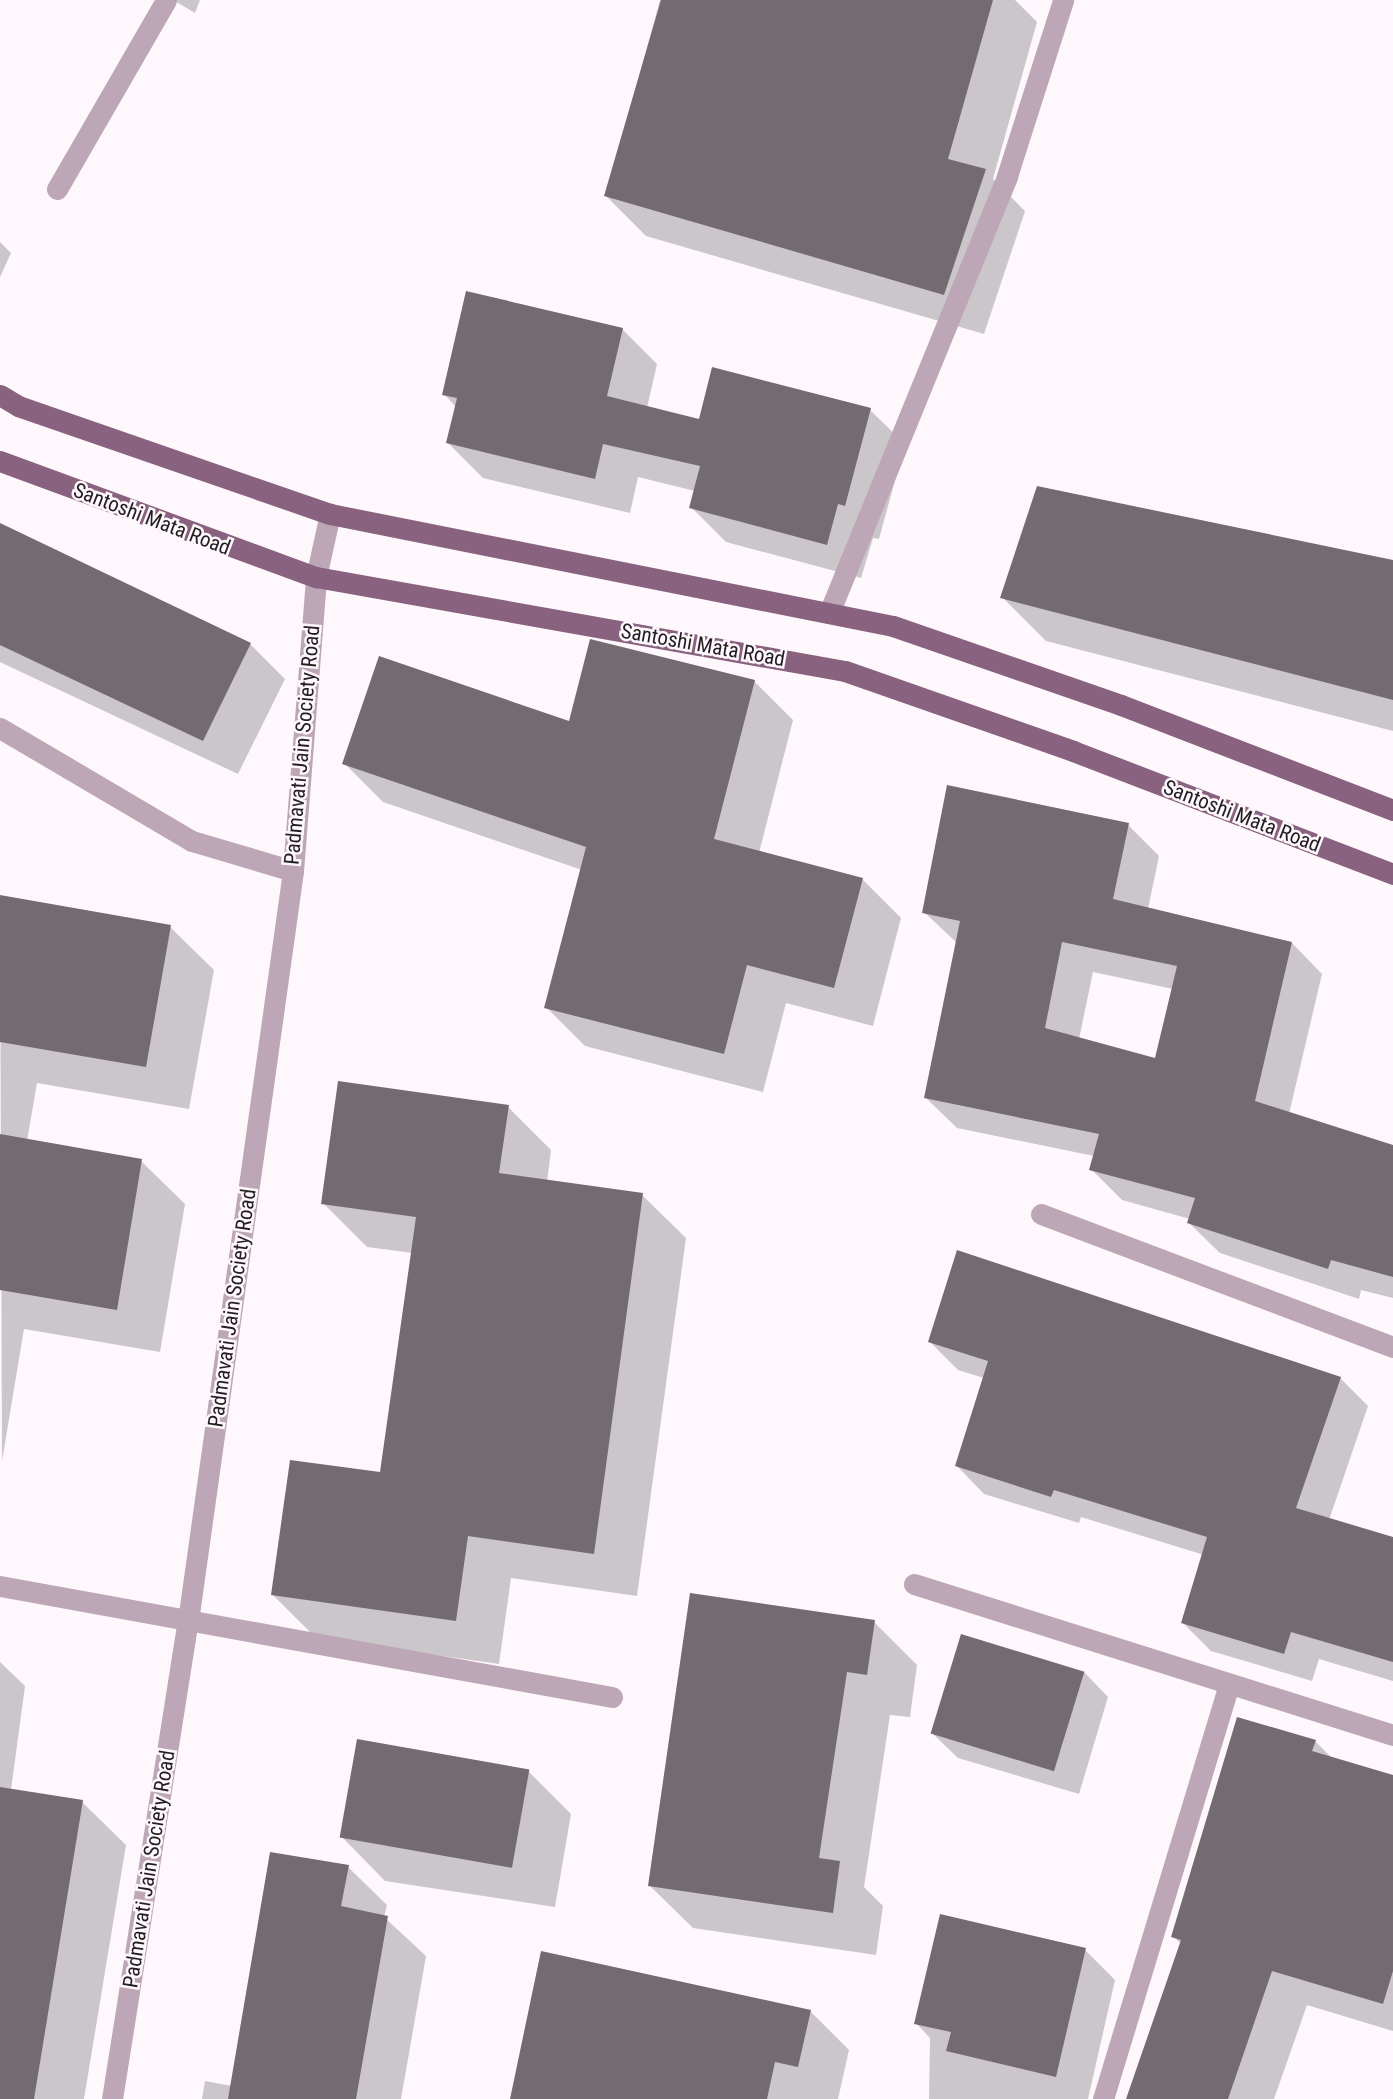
<!DOCTYPE html>
<style>
body{margin:0}
#map{position:relative;width:1393px;height:2099px;overflow:hidden;background:#fef8fd;font-family:"Roboto Condensed",sans-serif}
div>[style]{position:absolute}
.shadow>*{inset:0;background:#0003}
.building>*{inset:0;background:#746a71;transform-origin:0 0}
.minor>*{height:21px;margin:-10.5px;padding:0 10.5px;transform-origin:10.5px;border-radius:10.5px;background:#bda7b7}
.major>*{height:21px;margin:-10.5px;padding:0 10.5px;transform-origin:10.5px;border-radius:10.5px;background:#88627f}
span{translate:-50% -50%;white-space:nowrap;text-align:center;line-height:1.15;-webkit-text-stroke:5px #fef8fd;paint-order:stroke}
.street-label{font-size:21px;color:#221e21}
</style>
<div id="map">
<div class="shadow">
<div style="clip-path:polygon(173px 0,200px 0,195px 13px)"></div>
<div style="clip-path:polygon(660px 0,1015px 0,1037px 22px,993px 179px,1025px 211px,984px 334px,646px 236px,606px 196px)"></div>
<div style="clip-path:polygon(0 242px,11px 253px,0 277px)"></div>
<div style="clip-path:polygon(622px 329px,657px 364px,647px 408px,700px 421px,870px 410px,905px 444px,879px 539px,873px 538px,861px 578px,726px 542px,691px 507px,695px 491px,638px 477px,630px 513px,483px 478px,448px 443px,456px 407px,444px 394px)"></div>
<div style="clip-path:polygon(0 525px,250px 644px,285px 679px,238px 774px,0 662px)"></div>
<div style="clip-path:polygon(1393px 562px,1393px 731px,1046px 641px,1002px 597px)"></div>
<div style="clip-path:polygon(754px 681px,793px 720px,759px 853px,862px 879px,901px 918px,873px 1026px,786px 1003px,763px 1092px,585px 1046px,546px 1007px,582px 870px,383px 802px,344px 763px,570px 723px)"></div>
<div style="clip-path:polygon(evenodd,1128px 825px,1159px 856px,1148px 909px,1292px 943px,1322px 974px,1289px 1114px,1393px 1162px,1393px 1298px,1361px 1290px,1359px 1299px,1220px 1253px,1189px 1223px,1190px 1219px,1122px 1200px,1091px 1169px,1094px 1156px,957px 1128px,926px 1098px,957px 943px,924px 912px,1128px 825px,1093px 972px,1173px 989px,1156px 1060px,1079px 1039px,1093px 972px)"></div>
<div style="clip-path:polygon(0 897px,170px 927px,214px 970px,189px 1109px,37px 1083px,27px 1141px,141px 1161px,185px 1204px,160px 1352px,24px 1329px,2px 1461px)"></div>
<div style="clip-path:polygon(508px 1107px,551px 1150px,547px 1182px,642px 1195px,686px 1238px,637px 1596px,511px 1578px,499px 1664px,316px 1638px,273px 1595px,382px 1474px,413px 1253px,367px 1247px,323px 1203px)"></div>
<div style="clip-path:polygon(930px 1342px,1340px 1378px,1368px 1406px,1329px 1520px,1393px 1539px,1393px 1681px,1319px 1659px,1312px 1681px,1211px 1651px,1183px 1623px,1204px 1555px,1081px 1517px,1079px 1523px,984px 1494px,957px 1466px,984px 1378px,958px 1370px)"></div>
<div style="clip-path:polygon(874px 1622px,917px 1665px,910px 1717px,890px 1715px,864px 1887px,883px 1906px,876px 1955px,693px 1928px,649px 1885px)"></div>
<div style="clip-path:polygon(0 1662px,25px 1686px,11px 1790px,82px 1802px,126px 1845px,84px 2099px,0 2099px)"></div>
<div style="clip-path:polygon(1084px 1672px,1108px 1697px,1079px 1794px,958px 1758px,933px 1734px)"></div>
<div style="clip-path:polygon(1315px 1741px,1332px 1758px,1393px 1776px,1393px 2031px,1307px 2005px,1274px 2099px,1128px 2099px,1181px 1944px,1173px 1936px)"></div>
<div style="clip-path:polygon(528px 1771px,571px 1814px,555px 1907px,385px 1881px,342px 1837px)"></div>
<div style="clip-path:polygon(348px 1867px,387px 1905px,384px 1917px,426px 1956px,401px 2099px,202px 2099px,205px 2081px,232px 2086px)"></div>
<div style="clip-path:polygon(1085px 1950px,1115px 1980px,1088px 2099px,929px 2099px,930px 2038px,916px 2023px)"></div>
<div style="clip-path:polygon(810px 2011px,849px 2050px,838px 2099px,511px 2099px)"></div>
</div>
<div class="building">
<div style="clip-path:polygon(661px 0,993px 0,948px 159px,986px 169px,944px 295px,604px 196px)"></div>
<div style="clip-path:polygon(466px 291px,623px 328px,607px 396px,699px 419px,712px 367px,871px 408px,845px 506px,838px 504px,827px 545px,689px 508px,700px 466px,603px 444px,595px 479px,446px 443px,457px 398px,442px 395px)"></div>
<div style="clip-path:polygon(1037px 486px,1393px 560px,1393px 700px,1000px 598px)"></div>
<div style="clip-path:polygon(0 523px,251px 643px,203px 741px,0 645px)"></div>
<div style="clip-path:polygon(590px 639px,755px 680px,714px 839px,863px 878px,834px 988px,747px 965px,724px 1054px,544px 1008px,586px 847px,342px 764px,379px 656px,569px 721px)"></div>
<div style="clip-path:polygon(evenodd,947px 785px,1129px 823px,1113px 899px,1292px 942px,1255px 1101px,1393px 1145px,1393px 1277px,1331px 1260px,1328px 1269px,1187px 1223px,1195px 1198px,1089px 1170px,1099px 1134px,924px 1098px,960px 921px,922px 913px,947px 785px,1062px 942px,1177px 966px,1155px 1058px,1045px 1028px,1062px 942px)"></div>
<div style="clip-path:polygon(0 895px,171px 925px,146px 1067px,0 1042px)"></div>
<div style="clip-path:polygon(338px 1081px,509px 1105px,499px 1173px,643px 1193px,594px 1554px,468px 1536px,456px 1621px,271px 1595px,290px 1460px,380px 1472px,416px 1217px,321px 1204px)"></div>
<div style="clip-path:polygon(0 1134px,142px 1159px,117px 1310px,0 1290px)"></div>
<div style="clip-path:polygon(957px 1250px,1341px 1377px,1296px 1508px,1393px 1537px,1393px 1662px,1291px 1632px,1284px 1654px,1181px 1623px,1207px 1537px,1054px 1490px,1051px 1497px,955px 1466px,988px 1361px,928px 1342px)"></div>
<div style="clip-path:polygon(690px 1593px,875px 1620px,867px 1675px,847px 1672px,819px 1858px,840px 1861px,833px 1913px,648px 1886px)"></div>
<div style="left:961px;top:1634px;width:129px;height:104px;rotate:17deg"></div>
<div style="clip-path:polygon(1237px 1717px,1316px 1740px,1312px 1751px,1393px 1775px,1393px 1971px,1383px 2004px,1272px 1971px,1228px 2099px,1126px 2099px,1181px 1940px,1171px 1937px)"></div>
<div style="left:357px;top:1739px;width:175px;height:100px;rotate:10deg"></div>
<div style="clip-path:polygon(0 1787px,83px 1800px,34px 2099px,0 2099px)"></div>
<div style="clip-path:polygon(270px 1852px,349px 1865px,341px 1906px,388px 1916px,356px 2099px,228px 2099px)"></div>
<div style="clip-path:polygon(940px 1914px,1086px 1948px,1056px 2077px,946px 2051px,951px 2032px,914px 2024px)"></div>
<div style="clip-path:polygon(541px 1951px,811px 2010px,798px 2067px,775px 2062px,767px 2099px,510px 2099px)"></div>
</div>
<div class="minor">
<div style="left:57px;top:189px;width:218px;rotate:-60deg"></div>
<div style="left:829px;top:613px;width:472px;rotate:-67.8deg"></div>
<div style="left:1007px;top:176px;width:185px;rotate:-72.3deg"></div>
<div style="left:0;top:728px;width:223px;rotate:30.5deg"></div>
<div style="left:192px;top:841px;width:105px;rotate:16.5deg"></div>
<div style="left:1041px;top:1214px;width:376px;rotate:20.7deg"></div>
<div style="left:914px;top:1584px;width:502px;rotate:17.5deg"></div>
<div style="left:0;top:1586px;width:622px;rotate:10.28deg"></div>
<div style="left:112px;top:2099px;width:484px;rotate:-81deg"></div>
<div style="left:188px;top:1621px;width:757px;rotate:-82.03deg"></div>
<div style="left:293px;top:871px;width:295px;rotate:-85.5deg"></div>
<div style="left:316px;top:577px;width:65px;rotate:-77.5deg"></div>
<div style="left:1103px;top:2099px;width:434px;rotate:-73.1deg"></div>
</div>
<div class="major">
<div style="left:0;top:395px;width:21px;rotate:31deg"></div>
<div style="left:18px;top:406px;width:330px;rotate:19.1deg"></div>
<div style="left:330px;top:514px;width:574px;rotate:11.25deg"></div>
<div style="left:893px;top:626px;width:241px;rotate:19.1deg"></div>
<div style="left:1121px;top:705px;width:292px;rotate:21.1deg"></div>
<div style="left:0;top:461px;width:337px;rotate:20.2deg"></div>
<div style="left:316px;top:577px;width:537px;rotate:10.08deg"></div>
<div style="left:845px;top:671px;width:242px;rotate:19.3deg"></div>
<div style="left:1073px;top:751px;width:343px;rotate:21deg"></div>
</div>
<div class="street-label">
<span style="left:152px;top:519px;rotate:21deg">Santoshi Mata Road</span>
<span style="left:703px;top:645px;rotate:10deg">Santoshi Mata Road</span>
<span style="left:302px;top:745px;rotate:-85deg">Padmavati Jain Society Road</span>
<span style="left:1242px;top:816px;rotate:21deg">Santoshi Mata Road</span>
<span style="left:232px;top:1308px;rotate:-82deg">Padmavati Jain Society Road</span>
<span style="left:149px;top:1869px;rotate:-81deg">Padmavati Jain Society Road</span>
</div>
</div>
